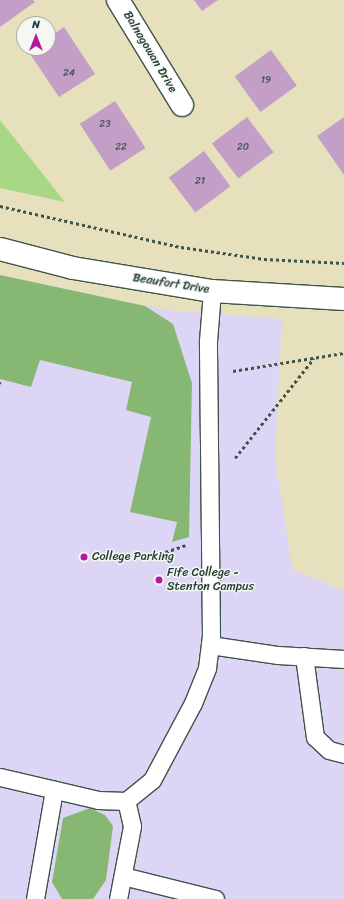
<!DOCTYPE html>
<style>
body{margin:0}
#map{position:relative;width:344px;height:899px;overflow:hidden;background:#e7e0bd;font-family:Sriracha,sans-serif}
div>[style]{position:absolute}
.built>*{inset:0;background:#ddd5f6}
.green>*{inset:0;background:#a8d886}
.forest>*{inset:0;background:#86b873}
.building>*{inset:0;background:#c39fc8;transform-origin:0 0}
.path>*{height:2.5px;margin-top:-1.25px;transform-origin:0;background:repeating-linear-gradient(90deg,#3d5549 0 3px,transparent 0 6px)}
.roads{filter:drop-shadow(1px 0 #3d5549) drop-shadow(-1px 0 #3d5549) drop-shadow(0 1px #3d5549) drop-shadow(0 -1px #3d5549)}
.service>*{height:17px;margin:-8.5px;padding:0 8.5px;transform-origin:8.5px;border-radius:8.5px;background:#fff}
.minor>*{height:22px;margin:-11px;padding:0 11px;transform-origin:11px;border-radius:11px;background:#fff}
.dots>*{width:11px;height:11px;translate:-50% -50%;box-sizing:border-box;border:2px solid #f6f6f2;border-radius:50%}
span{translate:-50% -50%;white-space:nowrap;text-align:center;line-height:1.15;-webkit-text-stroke:3px #f6f6f2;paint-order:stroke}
.number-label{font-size:10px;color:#485659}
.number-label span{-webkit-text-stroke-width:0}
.street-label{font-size:12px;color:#1f3d34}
.poi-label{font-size:12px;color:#1f3d34}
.left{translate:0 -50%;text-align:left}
.north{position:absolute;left:16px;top:16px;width:40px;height:40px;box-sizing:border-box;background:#f6f6f2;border:1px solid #a0aca6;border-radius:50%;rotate:0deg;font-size:11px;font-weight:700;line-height:16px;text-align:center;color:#1f3d34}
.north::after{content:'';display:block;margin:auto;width:14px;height:18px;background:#b5179e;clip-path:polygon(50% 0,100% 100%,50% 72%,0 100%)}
</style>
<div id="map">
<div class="built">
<div style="clip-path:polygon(0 275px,166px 310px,282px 319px,275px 455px,292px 569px,344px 591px,344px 899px,0 899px)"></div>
</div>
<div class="green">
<div style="clip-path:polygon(0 120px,65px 202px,0 188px)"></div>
</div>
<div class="forest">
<div style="clip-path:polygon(0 275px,145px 306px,173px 324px,192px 383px,189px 537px,172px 542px,177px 522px,130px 512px,151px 417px,126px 410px,132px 382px,40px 360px,31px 387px,0 379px)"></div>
<div style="clip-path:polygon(90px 808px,105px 815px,113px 826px,106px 880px,93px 899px,62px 899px,52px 882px,63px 818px)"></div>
</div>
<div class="building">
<div style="clip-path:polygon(0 0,33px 0,35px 2px,0 27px)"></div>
<div style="clip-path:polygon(194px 0,218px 0,202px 11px)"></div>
<div style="clip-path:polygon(64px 27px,95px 74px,59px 97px,28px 51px,48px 48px,48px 38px)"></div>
<div style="left:271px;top:50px;width:44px;height:45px;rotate:54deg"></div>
<div style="left:115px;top:101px;width:56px;height:42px;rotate:57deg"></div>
<div style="left:247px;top:117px;width:44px;height:44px;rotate:53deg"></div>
<div style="clip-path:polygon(344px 117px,344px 175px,317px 136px)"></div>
<div style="left:204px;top:151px;width:44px;height:44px;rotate:53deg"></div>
</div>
<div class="path">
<div style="left:0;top:206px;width:186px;rotate:12.8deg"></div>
<div style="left:181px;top:247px;width:84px;rotate:8.2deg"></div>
<div style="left:264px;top:259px;width:80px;rotate:2.9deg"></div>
<div style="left:233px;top:371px;width:112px;rotate:-9.2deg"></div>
<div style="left:0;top:382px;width:2px;rotate:90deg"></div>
<div style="left:235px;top:458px;width:127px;rotate:-51.7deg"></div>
<div style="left:154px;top:556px;width:34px;rotate:-19deg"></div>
</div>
<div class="roads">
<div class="service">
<div style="left:210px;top:645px;width:69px;rotate:8.4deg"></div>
<div style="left:278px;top:655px;width:66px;rotate:3.5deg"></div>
<div style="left:304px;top:656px;width:82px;rotate:82.3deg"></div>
<div style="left:315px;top:737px;width:19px;rotate:43deg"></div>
<div style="left:329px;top:750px;width:16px;rotate:15deg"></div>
<div style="left:0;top:777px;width:101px;rotate:13.2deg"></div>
<div style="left:98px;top:800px;width:28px;rotate:2deg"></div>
<div style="left:126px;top:801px;width:33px;rotate:-39deg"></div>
<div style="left:152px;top:780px;width:87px;rotate:-62deg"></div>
<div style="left:193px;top:703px;width:38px;rotate:-68deg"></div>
<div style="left:207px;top:668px;width:32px;rotate:-83deg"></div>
<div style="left:211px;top:636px;width:295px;rotate:-90.6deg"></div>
<div style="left:208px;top:341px;width:50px;rotate:-85.4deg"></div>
<div style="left:123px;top:876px;width:95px;rotate:14deg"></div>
<div style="left:35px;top:899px;width:111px;rotate:-80.1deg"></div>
<div style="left:118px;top:899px;width:74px;rotate:-79.1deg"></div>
<div style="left:132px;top:826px;width:26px;rotate:-103deg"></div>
</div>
<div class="minor">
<div style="left:118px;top:0;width:123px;rotate:58.6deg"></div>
<div style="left:0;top:249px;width:75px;rotate:14.6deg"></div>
<div style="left:73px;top:268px;width:141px;rotate:9.4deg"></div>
<div style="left:212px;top:291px;width:132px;rotate:3.5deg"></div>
</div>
</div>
<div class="dots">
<div style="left:84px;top:557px;background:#b5179e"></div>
<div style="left:159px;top:580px;background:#b5179e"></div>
</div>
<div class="number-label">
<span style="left:69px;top:74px">24</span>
<span style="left:266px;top:81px">19</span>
<span style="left:105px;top:125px">23</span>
<span style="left:121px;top:148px">22</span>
<span style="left:243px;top:148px">20</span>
<span style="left:200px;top:182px">21</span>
</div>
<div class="street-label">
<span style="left:150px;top:52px;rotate:59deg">Balnagowan Drive</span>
<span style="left:171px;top:284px;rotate:9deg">Beaufort Drive</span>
</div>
<div class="poi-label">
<span class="left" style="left:92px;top:557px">College Parking</span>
<span class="left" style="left:167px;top:580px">Fife College -<br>Stenton Campus</span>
</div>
<div class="north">N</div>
</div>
